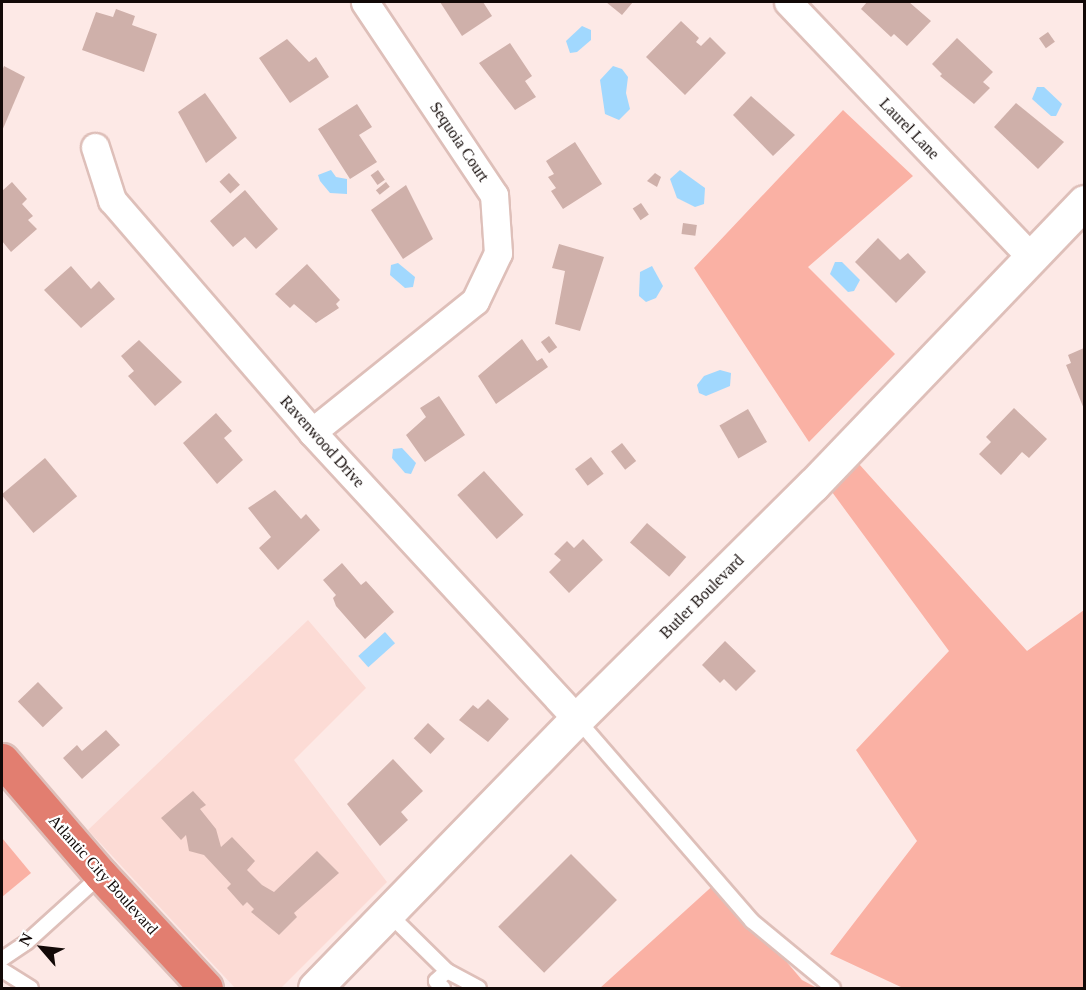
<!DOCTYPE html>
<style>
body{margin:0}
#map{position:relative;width:1086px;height:990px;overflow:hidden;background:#fde9e6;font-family:"Times New Roman",serif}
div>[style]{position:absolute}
.built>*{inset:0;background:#fcdbd5}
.green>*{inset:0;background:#fab1a4}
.water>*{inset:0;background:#a1d8fe;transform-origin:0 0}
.building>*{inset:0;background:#cfb0aa;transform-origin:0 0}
.roads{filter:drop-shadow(2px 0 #debfb9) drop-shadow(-2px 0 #debfb9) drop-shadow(0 2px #debfb9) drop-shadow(0 -2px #debfb9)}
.service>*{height:14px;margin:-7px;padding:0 7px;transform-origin:7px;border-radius:7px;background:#fff}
.minor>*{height:27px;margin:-13.5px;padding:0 13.5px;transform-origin:13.5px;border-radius:13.5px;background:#fff}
.tertiary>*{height:33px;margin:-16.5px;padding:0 16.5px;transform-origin:16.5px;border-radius:16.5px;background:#fff}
.trunk>*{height:33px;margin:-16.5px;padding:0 16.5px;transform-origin:16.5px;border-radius:16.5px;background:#e27e70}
span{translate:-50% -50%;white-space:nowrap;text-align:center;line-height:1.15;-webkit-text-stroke:4.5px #fff;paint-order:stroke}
.street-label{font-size:16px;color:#120907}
.frame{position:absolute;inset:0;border:3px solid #120907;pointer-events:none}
.north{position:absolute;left:12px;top:918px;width:60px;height:60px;-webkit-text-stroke:4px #fff;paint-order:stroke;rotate:298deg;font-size:16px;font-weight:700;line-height:24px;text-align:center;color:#120907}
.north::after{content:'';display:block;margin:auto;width:21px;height:27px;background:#120907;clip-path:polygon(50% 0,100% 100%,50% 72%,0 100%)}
</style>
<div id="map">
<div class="built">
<div style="clip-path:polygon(308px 620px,366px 688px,294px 760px,387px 882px,281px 988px,235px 988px,88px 830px)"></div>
</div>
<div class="green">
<div style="clip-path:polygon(843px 110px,913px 176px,808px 267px,895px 354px,809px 442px,694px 268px)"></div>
<div style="clip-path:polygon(859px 464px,1027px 651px,1084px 610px,1084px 988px,903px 988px,830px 954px,917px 841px,856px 750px,949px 651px,832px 492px)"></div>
<div style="clip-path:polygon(2px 838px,31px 873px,2px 897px)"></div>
<div style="clip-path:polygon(718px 881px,802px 980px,817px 988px,600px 988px)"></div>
</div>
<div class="water">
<div style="clip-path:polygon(582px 26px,591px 30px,591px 40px,577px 52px,570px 53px,566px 41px)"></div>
<div style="clip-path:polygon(613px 66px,622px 69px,628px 77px,626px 93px,630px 109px,619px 120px,605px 114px,600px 80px)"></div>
<div style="clip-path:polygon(1037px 87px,1044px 87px,1062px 104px,1056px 116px,1051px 116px,1032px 99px)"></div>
<div style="clip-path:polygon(331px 170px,336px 177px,347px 179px,347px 194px,330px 193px,320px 181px,318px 175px)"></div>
<div style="clip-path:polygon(680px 170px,705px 188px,704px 204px,695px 207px,677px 198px,670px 179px)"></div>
<div style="clip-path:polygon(835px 262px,842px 262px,860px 280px,854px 291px,848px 292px,830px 274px)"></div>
<div style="clip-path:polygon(398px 263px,415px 277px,413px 287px,405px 288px,390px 275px,391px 265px)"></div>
<div style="clip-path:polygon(652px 266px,663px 286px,656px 298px,646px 302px,639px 296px,640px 272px)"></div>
<div style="clip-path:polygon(720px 370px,731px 373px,730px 386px,706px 396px,699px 393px,697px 385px,704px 376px)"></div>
<div style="clip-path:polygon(402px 448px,416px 463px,411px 474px,405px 473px,392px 458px,393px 449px)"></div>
<div style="left:385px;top:632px;width:15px;height:36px;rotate:48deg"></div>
</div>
<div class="building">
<div style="clip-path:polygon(440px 2px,483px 2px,492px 16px,462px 36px)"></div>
<div style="clip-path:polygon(606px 2px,633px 2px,622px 15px)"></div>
<div style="clip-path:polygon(867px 2px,909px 2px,931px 21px,907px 46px,894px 34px,891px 37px,861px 9px)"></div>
<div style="clip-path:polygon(116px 9px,135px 16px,132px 25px,157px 34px,144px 72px,82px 50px,96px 12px,113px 17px)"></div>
<div style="clip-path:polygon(681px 21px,699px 38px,696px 42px,701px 46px,710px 37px,726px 53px,685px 95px,646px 57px)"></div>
<div style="left:1048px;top:32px;width:12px;height:11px;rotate:55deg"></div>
<div style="clip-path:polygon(957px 38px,993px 72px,983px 82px,990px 88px,974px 104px,940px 76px,942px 74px,932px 64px)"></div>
<div style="clip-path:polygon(287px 39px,309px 62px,316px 57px,329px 77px,290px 103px,259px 58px)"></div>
<div style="clip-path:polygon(510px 43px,532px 76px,525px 81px,536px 97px,515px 110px,479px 63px)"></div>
<div style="clip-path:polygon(4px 66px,25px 77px,2px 131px,2px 71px)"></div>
<div style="clip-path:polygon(205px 93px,237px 138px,206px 163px,178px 112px)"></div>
<div style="clip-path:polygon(751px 96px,795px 135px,773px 156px,733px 115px)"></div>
<div style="clip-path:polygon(1016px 103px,1064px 142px,1038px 169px,994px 127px)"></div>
<div style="clip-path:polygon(357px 104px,372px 127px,359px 135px,377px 162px,350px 179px,318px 129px)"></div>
<div style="clip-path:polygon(575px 142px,602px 184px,563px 209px,551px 191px,556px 188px,548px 177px,554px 174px,546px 161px)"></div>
<div style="left:378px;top:170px;width:12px;height:9px;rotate:55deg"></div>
<div style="left:229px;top:173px;width:16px;height:13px;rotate:47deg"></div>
<div style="clip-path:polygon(655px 173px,661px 177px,657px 187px,647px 181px)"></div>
<div style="clip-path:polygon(12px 182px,27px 199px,22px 204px,33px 216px,28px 220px,37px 229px,11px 252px,2px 241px,2px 191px)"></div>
<div style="left:386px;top:182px;width:6px;height:13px;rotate:51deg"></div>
<div style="clip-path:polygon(406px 185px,433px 239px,403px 259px,371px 210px)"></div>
<div style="clip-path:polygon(245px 190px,278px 229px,256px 249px,245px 237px,233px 247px,210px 221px)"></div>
<div style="left:641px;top:203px;width:14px;height:10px;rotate:56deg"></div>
<div style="left:683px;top:223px;width:14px;height:11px;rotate:8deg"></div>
<div style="clip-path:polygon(878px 238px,900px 260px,908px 253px,926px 272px,896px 303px,855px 262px)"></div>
<div style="clip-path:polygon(559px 244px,604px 257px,580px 331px,555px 324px,565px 271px,552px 268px)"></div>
<div style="clip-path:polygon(307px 264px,340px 300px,336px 304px,339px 308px,316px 323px,294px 304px,290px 308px,275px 294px)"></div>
<div style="clip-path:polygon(71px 266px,91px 289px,99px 281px,115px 299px,81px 328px,44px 290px)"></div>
<div style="left:549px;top:336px;width:14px;height:10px;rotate:54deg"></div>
<div style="clip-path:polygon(522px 339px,537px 361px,542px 358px,548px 367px,496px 404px,478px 376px)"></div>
<div style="clip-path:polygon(139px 340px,182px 382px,155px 406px,128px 376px,134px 371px,121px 356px)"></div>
<div style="clip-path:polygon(1084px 348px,1084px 409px,1066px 365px,1071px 363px,1068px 355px)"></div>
<div style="clip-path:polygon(439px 396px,465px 435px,425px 462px,406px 435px,426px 417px,420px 408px)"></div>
<div style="clip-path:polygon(1014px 408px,1047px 439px,1029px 458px,1022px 452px,1001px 475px,979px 454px,991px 442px,986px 437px)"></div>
<div style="left:748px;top:409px;width:38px;height:33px;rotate:60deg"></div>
<div style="clip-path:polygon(216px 413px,232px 431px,224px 438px,243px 460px,217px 484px,183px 443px)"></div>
<div style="left:622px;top:443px;width:23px;height:14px;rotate:52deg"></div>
<div style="left:591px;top:457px;width:21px;height:20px;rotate:53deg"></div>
<div style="left:45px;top:458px;width:50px;height:57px;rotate:50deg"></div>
<div style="left:484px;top:471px;width:59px;height:36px;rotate:48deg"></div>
<div style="clip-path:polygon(275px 490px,301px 519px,306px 514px,320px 530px,278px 570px,259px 548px,271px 537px,248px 508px)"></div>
<div style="left:647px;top:523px;width:52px;height:26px;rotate:41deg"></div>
<div style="clip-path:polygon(583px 539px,603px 560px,569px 593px,549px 572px,561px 560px,554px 554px,567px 541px,574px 548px)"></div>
<div style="clip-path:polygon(342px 563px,361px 585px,366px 581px,394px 612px,365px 639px,336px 606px,333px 598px,336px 595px,323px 580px)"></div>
<div style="clip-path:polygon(725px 641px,756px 671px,736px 691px,724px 679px,720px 683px,702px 665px)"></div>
<div style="left:38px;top:682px;width:36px;height:28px;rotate:46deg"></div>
<div style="clip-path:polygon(488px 699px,509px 719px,488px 742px,459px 720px,473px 705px,478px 709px)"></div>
<div style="left:428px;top:723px;width:23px;height:21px;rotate:43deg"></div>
<div style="clip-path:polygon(106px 730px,120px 745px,82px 779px,63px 758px,77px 745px,82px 751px)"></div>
<div style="clip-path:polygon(393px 759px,423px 791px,401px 812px,408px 820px,380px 846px,347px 804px)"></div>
<div style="clip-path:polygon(193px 791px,206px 805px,200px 809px,216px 829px,221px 847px,232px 837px,255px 861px,247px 870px,262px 885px,274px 892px,317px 851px,339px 873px,294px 913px,297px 917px,279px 935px,251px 912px,254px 909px,247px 902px,243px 906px,227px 888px,231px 884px,204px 855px,189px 851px,186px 835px,181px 840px,161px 818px)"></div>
<div style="left:571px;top:854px;width:65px;height:103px;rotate:45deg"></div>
</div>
<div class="roads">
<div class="service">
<div style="left:577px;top:719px;width:267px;rotate:49.1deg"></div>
<div style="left:752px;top:921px;width:105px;rotate:39.6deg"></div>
<div style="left:389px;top:914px;width:81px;rotate:44.5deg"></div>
<div style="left:447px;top:971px;width:15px;rotate:138deg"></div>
<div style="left:436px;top:981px;width:10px;rotate:45deg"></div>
<div style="left:2px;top:959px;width:30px;rotate:-34deg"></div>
<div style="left:27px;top:942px;width:100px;rotate:-42.2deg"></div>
<div style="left:2px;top:970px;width:34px;rotate:32deg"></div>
<div style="left:447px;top:971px;width:36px;rotate:28deg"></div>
</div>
<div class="minor">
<div style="left:788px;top:2px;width:352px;rotate:46.4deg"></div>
<div style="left:95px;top:147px;width:56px;rotate:72.2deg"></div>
<div style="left:112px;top:200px;width:306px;rotate:49.2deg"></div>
<div style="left:312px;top:432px;width:391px;rotate:47.3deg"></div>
<div style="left:312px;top:432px;width:209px;rotate:-38.8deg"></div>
<div style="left:475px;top:301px;width:53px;rotate:-64.4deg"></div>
<div style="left:498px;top:253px;width:58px;rotate:-93.9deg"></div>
<div style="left:494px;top:195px;width:232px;rotate:-123.8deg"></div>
</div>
<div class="tertiary">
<div style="left:315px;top:988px;width:376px;rotate:-45.8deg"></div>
<div style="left:577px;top:719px;width:332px;rotate:-44.8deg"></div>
<div style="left:813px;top:485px;width:392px;rotate:-46.2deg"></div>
</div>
<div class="trunk">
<div style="left:2px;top:760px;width:152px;rotate:49.3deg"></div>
<div style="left:101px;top:875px;width:154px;rotate:47.1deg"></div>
</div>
</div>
<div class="street-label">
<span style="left:909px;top:129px;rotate:46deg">Laurel Lane</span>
<span style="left:459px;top:142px;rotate:56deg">Sequoia Court</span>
<span style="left:322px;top:442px;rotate:48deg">Ravenwood Drive</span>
<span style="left:702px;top:597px;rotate:-45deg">Butler Boulevard</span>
<span style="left:103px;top:875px;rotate:48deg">Atlantic City Boulevard</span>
</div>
<div class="frame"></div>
<div class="north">N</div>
</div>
